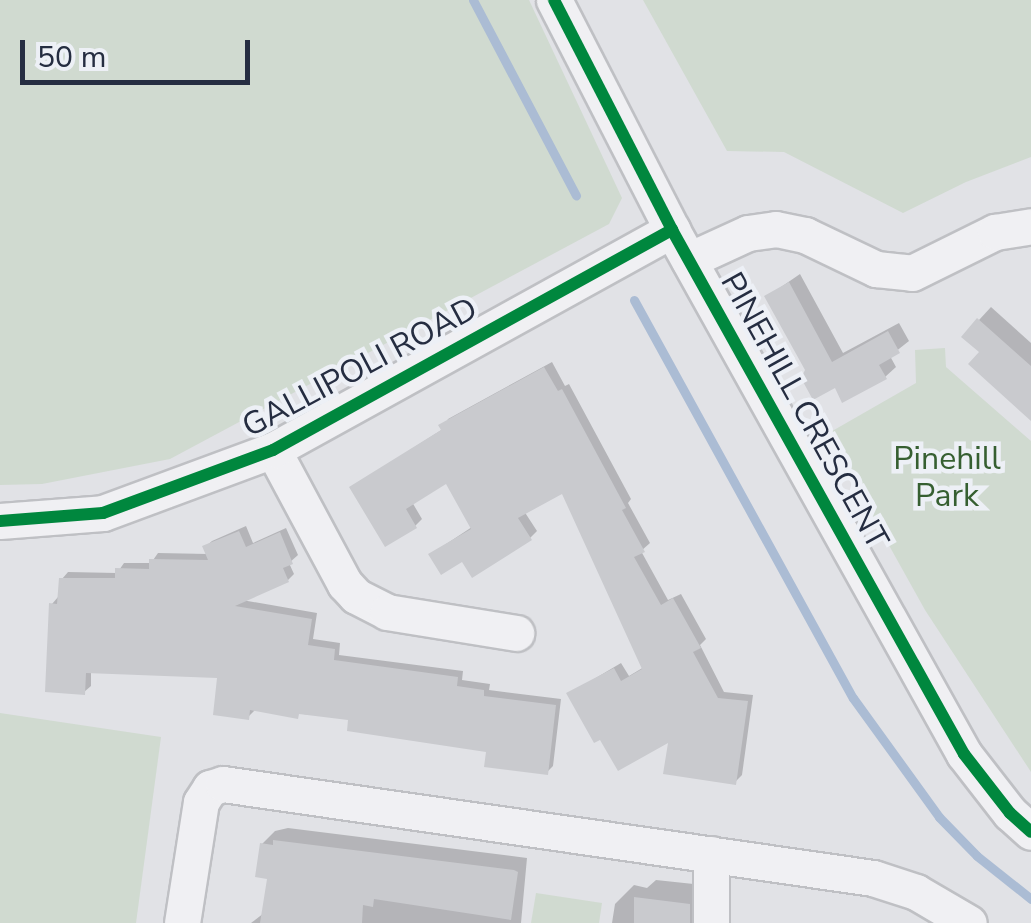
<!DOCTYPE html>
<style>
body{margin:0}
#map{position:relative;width:1031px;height:923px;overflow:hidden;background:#e1e2e6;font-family:"Nunito Sans",sans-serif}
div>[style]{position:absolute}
.green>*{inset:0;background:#d0dad0}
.shadow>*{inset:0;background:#0003}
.stream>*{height:9px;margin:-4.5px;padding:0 4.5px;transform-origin:4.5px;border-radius:4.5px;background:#abbcd4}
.building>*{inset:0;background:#c9cace}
.roads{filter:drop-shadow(2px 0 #bfc0c4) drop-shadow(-2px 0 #bfc0c4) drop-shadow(0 2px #bfc0c4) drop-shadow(0 -2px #bfc0c4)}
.minor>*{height:35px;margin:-17.5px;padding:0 17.5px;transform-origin:17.5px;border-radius:17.5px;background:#f0f0f3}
.cycleway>*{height:12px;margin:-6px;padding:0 6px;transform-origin:6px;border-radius:6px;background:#00873e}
span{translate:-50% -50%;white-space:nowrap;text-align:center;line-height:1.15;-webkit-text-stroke:9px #edf0f6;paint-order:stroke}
.street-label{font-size:32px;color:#252d41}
.park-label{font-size:32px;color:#365f31}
.scale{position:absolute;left:20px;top:40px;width:230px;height:45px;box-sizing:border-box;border:5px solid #252d41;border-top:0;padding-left:12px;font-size:30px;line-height:35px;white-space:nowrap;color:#252d41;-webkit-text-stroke:8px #edf0f6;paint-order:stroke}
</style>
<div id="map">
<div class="green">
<div style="clip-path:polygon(0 0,529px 0,622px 198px,609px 224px,170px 459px,42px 484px,0 485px)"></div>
<div style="clip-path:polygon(643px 0,1031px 0,1031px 157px,966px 182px,903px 213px,784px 152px,727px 151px)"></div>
<div style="clip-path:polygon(945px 348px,946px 367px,1031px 441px,1031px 772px,925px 610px,827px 434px,916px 383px,915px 350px)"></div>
<div style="clip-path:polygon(0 713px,161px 737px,136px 923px,0 923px)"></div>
<div style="clip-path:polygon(536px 893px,602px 903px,599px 923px,531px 923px)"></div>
</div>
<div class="shadow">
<div style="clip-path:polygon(800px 274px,843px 353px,899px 323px,909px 341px,890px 356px,896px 367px,885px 377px,836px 385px,808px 370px,768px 296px)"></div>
<div style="clip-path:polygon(991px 307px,1031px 343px,1031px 417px,982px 352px,979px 320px)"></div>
<div style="clip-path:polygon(552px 362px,565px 386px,569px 384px,631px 499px,628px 503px,650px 543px,641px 551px,668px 600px,681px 594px,706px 639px,700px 645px,724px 692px,753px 695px,742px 775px,735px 782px,671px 739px,569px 694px,621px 663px,629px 676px,644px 667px,563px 490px,524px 511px,537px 531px,530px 538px,463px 558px,431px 554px,472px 527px,447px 481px,412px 502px,422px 519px,415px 526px,352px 487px,443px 429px,448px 419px)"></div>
<div style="clip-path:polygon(246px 526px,253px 543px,286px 528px,298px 555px,289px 563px,294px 574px,288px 580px,242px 600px,317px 613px,313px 639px,340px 643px,339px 655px,463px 671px,462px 680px,490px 684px,489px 690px,561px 699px,553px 766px,547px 772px,489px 750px,351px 718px,255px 710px,248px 717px,220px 676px,91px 670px,91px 686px,84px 692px,52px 604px,58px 597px,62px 579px,68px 572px,117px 573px,124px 563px,151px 563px,158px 553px,208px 554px,205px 547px,212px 541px)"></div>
<div style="clip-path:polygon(288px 828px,527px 858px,521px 923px,251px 923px,264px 913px,269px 877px,262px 844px,275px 831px)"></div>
<div style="clip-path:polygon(656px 880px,703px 885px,709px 923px,612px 923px,615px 904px,634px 885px,647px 888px)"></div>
</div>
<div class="stream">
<div style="left:473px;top:0;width:221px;rotate:62.2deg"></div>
<div style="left:634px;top:300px;width:454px;rotate:61.2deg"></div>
<div style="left:853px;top:698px;width:147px;rotate:54.1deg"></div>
<div style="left:939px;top:817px;width:54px;rotate:45.7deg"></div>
<div style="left:977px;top:856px;width:69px;rotate:38.5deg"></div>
</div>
<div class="building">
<div style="clip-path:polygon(789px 282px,832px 362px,888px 331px,900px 353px,879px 365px,887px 379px,842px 403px,835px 388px,813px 400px,801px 378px,805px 370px,764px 296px)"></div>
<div style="clip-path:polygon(977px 318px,1031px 366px,1031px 421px,968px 364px,979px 352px,961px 337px)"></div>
<div style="clip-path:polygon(544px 367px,558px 391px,562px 389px,626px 508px,622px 510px,645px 552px,634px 557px,661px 605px,673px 598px,701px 648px,693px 652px,718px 698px,748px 701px,736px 785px,663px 774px,668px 743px,618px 771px,600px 740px,594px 743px,566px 693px,614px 668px,621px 681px,642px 669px,562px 494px,518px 518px,532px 540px,472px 578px,462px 562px,441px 575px,428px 554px,471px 529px,446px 484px,406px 509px,417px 528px,385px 547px,349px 487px,441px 430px,438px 425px)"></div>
<div style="clip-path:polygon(239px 531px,246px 547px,280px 532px,293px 564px,283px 568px,289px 582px,235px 606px,312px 619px,308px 645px,335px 649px,334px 660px,458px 677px,457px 686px,484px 690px,484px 696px,556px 705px,548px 775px,484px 767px,486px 752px,347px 731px,348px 720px,299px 714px,298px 719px,250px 710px,249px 720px,213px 715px,217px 678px,86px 673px,85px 695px,45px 692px,49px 603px,57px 604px,59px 578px,115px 578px,115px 568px,149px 569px,149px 559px,208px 560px,202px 546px)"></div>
<div style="clip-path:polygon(273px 840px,514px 870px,518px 872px,511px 920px,374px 899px,373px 907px,363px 905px,362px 923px,260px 923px,267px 879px,255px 877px,260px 843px,273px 845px)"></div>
<div style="clip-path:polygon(634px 897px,690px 904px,690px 923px,634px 923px)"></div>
</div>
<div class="roads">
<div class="minor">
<div style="left:554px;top:0;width:259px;rotate:62.8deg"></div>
<div style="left:672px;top:230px;width:600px;rotate:60.87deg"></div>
<div style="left:964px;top:754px;width:75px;rotate:52.1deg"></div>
<div style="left:1010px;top:813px;width:28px;rotate:42deg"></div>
<div style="left:689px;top:260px;width:65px;rotate:-24.6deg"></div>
<div style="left:748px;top:233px;width:28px;rotate:-8deg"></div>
<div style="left:776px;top:229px;width:30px;rotate:12deg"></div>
<div style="left:805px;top:235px;width:79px;rotate:25.6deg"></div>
<div style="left:876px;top:269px;width:36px;rotate:6deg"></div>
<div style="left:912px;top:273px;width:93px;rotate:-26.3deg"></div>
<div style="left:995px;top:232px;width:36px;rotate:-9deg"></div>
<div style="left:273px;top:450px;width:152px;rotate:61.8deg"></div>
<div style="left:345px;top:584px;width:16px;rotate:47deg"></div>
<div style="left:356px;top:596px;width:35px;rotate:27deg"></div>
<div style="left:387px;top:612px;width:131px;rotate:9.2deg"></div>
<div style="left:0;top:521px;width:103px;rotate:-4.4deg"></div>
<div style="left:103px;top:513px;width:181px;rotate:-20.3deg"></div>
<div style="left:273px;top:450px;width:456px;rotate:-28.9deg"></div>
<div style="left:182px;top:923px;width:122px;rotate:-81.1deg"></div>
<div style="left:201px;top:802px;width:17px;rotate:-57deg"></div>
<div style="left:210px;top:788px;width:14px;rotate:-17deg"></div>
<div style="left:223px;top:784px;width:657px;rotate:8.23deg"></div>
<div style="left:873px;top:878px;width:45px;rotate:18deg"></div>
<div style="left:916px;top:892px;width:61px;rotate:30.3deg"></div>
<div style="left:711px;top:923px;width:69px;rotate:-90deg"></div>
</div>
</div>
<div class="cycleway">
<div style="left:554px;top:0;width:259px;rotate:62.8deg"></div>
<div style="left:672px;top:230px;width:600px;rotate:60.87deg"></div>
<div style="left:964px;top:754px;width:75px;rotate:52.1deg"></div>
<div style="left:1010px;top:813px;width:28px;rotate:42deg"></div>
<div style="left:0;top:521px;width:103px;rotate:-4.4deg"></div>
<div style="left:103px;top:513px;width:181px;rotate:-20.3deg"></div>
<div style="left:273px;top:450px;width:456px;rotate:-28.9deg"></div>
</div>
<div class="street-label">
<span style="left:360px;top:368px;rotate:-28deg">GALLIPOLI ROAD</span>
<span style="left:804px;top:411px;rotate:61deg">PINEHILL CRESCENT</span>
</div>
<div class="park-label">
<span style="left:947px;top:478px">Pinehill<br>Park</span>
</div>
<div class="scale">50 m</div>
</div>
